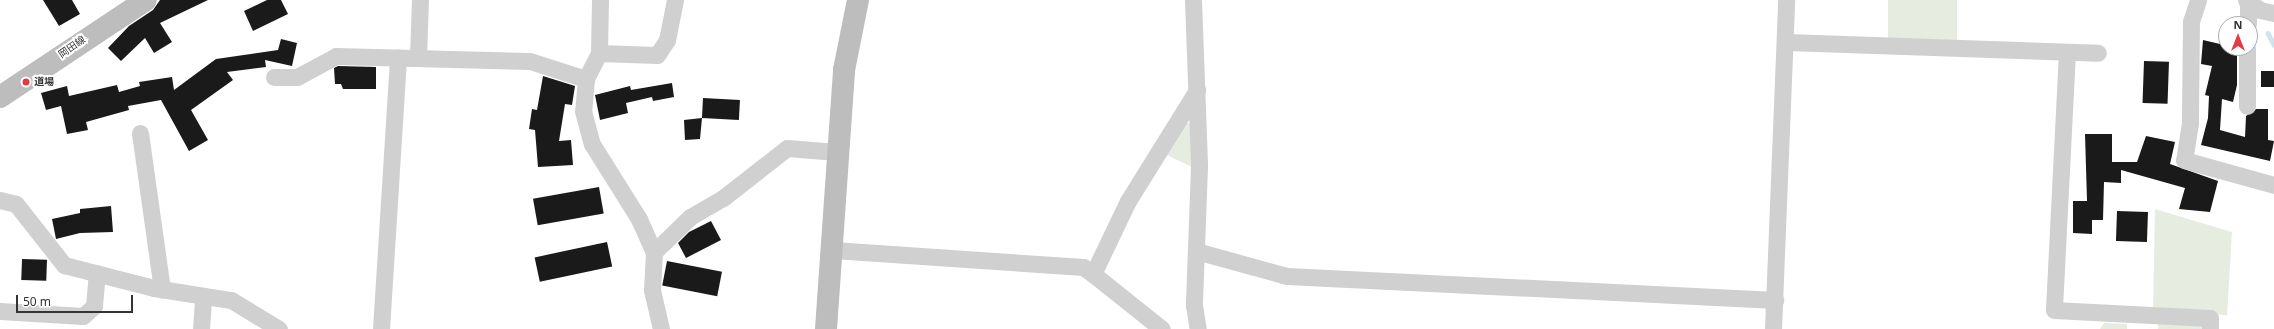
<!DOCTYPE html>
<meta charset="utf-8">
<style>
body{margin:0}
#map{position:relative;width:2274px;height:329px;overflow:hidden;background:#fff;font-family:"Noto Sans","Noto Sans JP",sans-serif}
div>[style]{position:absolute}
.green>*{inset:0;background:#e6ecdf;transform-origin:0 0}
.stream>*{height:4.5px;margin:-2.25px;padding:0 2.25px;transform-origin:2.25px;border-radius:2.25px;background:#cfe2ee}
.building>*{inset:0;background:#1a1a1a;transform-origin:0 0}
.street>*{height:17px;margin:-8.5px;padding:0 8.5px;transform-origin:8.5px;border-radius:8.5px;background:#d0d0d0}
.secondary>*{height:22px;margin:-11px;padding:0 11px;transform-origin:11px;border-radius:11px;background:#bdbdbd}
.dots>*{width:11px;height:11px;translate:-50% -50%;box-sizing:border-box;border:2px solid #fff;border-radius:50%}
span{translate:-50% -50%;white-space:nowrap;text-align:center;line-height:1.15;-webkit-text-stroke:4px #fff;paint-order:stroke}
.street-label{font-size:10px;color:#333}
.poi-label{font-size:10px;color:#333;font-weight:700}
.left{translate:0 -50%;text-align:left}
.north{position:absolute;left:2218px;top:16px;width:40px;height:40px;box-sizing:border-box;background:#fff;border:1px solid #adadad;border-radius:50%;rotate:0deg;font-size:11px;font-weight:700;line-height:16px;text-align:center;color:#333}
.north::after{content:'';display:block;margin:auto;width:14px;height:18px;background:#e63946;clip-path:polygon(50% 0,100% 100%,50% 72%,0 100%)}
.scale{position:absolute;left:16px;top:295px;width:117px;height:18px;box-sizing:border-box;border:2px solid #333;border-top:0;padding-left:5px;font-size:12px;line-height:14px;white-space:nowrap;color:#333;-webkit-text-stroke:3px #fff;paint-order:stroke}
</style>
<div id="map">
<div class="green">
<div style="left:1888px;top:0;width:69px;height:41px"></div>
<div style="clip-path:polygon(1182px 123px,1190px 123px,1194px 168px,1163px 153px)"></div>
<div style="clip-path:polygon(2155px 209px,2232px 232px,2227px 315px,2153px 312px)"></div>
<div style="clip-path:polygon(2104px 323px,2127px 324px,2127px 329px,2100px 329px)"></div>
<div style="clip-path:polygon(2158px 324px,2208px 326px,2211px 329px,2158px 329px)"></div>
</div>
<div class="stream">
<div style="left:2268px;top:33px;width:13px;rotate:63deg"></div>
</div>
<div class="building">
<div style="clip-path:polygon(43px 0,72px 0,80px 14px,59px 26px)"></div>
<div style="clip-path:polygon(160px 0,208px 0,160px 23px,172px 42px,154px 53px,145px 38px,121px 61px,108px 48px,129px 26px,153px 10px)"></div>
<div style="clip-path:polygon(267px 0,281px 0,288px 14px,253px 31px,244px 11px)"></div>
<div style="clip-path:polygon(281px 39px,297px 43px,292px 66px,265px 60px,266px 67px,227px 72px,233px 80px,191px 110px,208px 140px,189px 151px,161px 100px,128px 106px,129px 110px,86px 122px,88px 130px,67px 134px,61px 106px,46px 110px,41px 93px,67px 86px,69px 96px,117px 85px,119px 92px,140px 86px,139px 82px,172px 77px,174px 90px,216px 59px,278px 50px)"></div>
<div style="clip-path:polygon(2203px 40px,2237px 48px,2237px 85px,2233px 102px,2222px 99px,2220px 130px,2245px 137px,2246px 116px,2256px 109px,2268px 109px,2268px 140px,2274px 141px,2270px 161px,2201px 145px,2208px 118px,2209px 96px,2205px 95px,2212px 66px,2201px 64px)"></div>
<div style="left:2144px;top:61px;width:25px;height:42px;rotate:2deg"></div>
<div style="clip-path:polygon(338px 66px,376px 67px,376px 89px,343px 89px,341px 84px,335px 84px,334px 68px)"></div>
<div style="left:2261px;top:71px;width:13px;height:16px"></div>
<div style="clip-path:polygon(543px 76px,575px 86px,572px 105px,565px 104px,559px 141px,571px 140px,573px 165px,538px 167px,535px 130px,529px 129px,532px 109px,537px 110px)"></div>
<div style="clip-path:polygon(672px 83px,674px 97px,653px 101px,652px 97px,626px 103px,628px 113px,600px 120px,595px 95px,630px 86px,631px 90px)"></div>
<div style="left:703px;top:98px;width:37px;height:20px;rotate:3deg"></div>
<div style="clip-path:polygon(702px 118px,700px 139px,685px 140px,684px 120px)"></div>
<div style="clip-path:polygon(2085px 134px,2112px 134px,2112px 162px,2137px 162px,2146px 136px,2175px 142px,2170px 164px,2218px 181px,2210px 212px,2179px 209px,2185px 188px,2121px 170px,2121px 183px,2104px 182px,2103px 220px,2092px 220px,2092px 234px,2073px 233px,2073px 201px,2087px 201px)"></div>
<div style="left:599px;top:187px;width:27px;height:67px;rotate:80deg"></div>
<div style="clip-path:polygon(111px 206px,113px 232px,80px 233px,56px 239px,52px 219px,80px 213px,80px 209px)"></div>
<div style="left:2117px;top:211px;width:31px;height:30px;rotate:2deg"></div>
<div style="clip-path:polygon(711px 221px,721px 240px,686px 258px,678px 243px,689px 232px)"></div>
<div style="left:607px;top:242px;width:25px;height:74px;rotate:78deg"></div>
<div style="left:22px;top:259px;width:25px;height:21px;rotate:2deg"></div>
<div style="left:667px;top:261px;width:56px;height:25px;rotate:11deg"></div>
</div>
<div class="street">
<div style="left:600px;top:0;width:53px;rotate:91.1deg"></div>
<div style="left:599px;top:53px;width:29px;rotate:117deg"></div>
<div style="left:586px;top:79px;width:32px;rotate:95deg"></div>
<div style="left:583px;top:111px;width:34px;rotate:75deg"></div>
<div style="left:592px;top:144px;width:89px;rotate:57.9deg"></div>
<div style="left:639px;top:219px;width:36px;rotate:66deg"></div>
<div style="left:654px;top:252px;width:38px;rotate:93deg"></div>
<div style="left:652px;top:290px;width:40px;rotate:77deg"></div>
<div style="left:1193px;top:0;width:166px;rotate:87.9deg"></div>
<div style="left:1199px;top:166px;width:139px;rotate:92.1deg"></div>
<div style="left:1194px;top:305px;width:24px;rotate:81deg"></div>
<div style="left:2198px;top:0;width:22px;rotate:108deg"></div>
<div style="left:2191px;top:21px;width:102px;rotate:90.6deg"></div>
<div style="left:2190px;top:123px;width:37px;rotate:99deg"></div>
<div style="left:2184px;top:160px;width:93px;rotate:15.5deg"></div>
<div style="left:2246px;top:0;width:17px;rotate:36deg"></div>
<div style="left:2260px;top:10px;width:14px;rotate:12deg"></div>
<div style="left:2248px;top:24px;width:23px;rotate:-90deg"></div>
<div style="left:1787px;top:42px;width:311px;rotate:2deg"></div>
<div style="left:2067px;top:52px;width:258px;rotate:92.9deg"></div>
<div style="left:2054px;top:310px;width:156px;rotate:2.9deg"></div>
<div style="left:2210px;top:318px;width:11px;rotate:90deg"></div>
<div style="left:599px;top:53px;width:58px;rotate:2deg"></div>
<div style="left:657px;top:55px;width:18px;rotate:-56deg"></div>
<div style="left:667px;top:40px;width:41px;rotate:-78.7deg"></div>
<div style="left:418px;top:57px;width:57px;rotate:-88deg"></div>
<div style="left:274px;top:77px;width:23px"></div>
<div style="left:297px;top:77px;width:44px;rotate:-28.3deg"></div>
<div style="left:336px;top:56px;width:194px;rotate:1.5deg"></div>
<div style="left:530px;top:61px;width:59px;rotate:17.8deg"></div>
<div style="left:2247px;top:106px;width:58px;rotate:-90deg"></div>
<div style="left:140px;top:133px;width:158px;rotate:82deg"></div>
<div style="left:0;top:200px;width:16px;rotate:14deg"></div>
<div style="left:16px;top:204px;width:78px;rotate:51.8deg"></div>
<div style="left:64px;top:265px;width:93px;rotate:14.3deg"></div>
<div style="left:154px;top:288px;width:78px;rotate:8.9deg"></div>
<div style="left:231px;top:300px;width:56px;rotate:31.1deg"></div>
<div style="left:833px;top:250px;width:251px;rotate:3.9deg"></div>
<div style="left:1083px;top:267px;width:12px;rotate:35deg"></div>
<div style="left:1093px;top:274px;width:81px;rotate:-64.4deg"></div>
<div style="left:1128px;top:201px;width:131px;rotate:-58.1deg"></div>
<div style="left:1196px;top:251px;width:94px;rotate:15.4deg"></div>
<div style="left:1287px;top:276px;width:489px;rotate:2.8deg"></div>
<div style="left:654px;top:252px;width:50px;rotate:-44.2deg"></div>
<div style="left:690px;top:217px;width:38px;rotate:-30deg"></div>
<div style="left:723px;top:198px;width:81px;rotate:-38deg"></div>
<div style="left:787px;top:148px;width:50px;rotate:4.6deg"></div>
<div style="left:1093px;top:274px;width:88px;rotate:38.6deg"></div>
<div style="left:0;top:311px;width:83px;rotate:3.4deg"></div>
<div style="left:83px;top:316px;width:15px;rotate:-42deg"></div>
<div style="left:94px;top:306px;width:33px;rotate:-85deg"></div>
<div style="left:201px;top:329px;width:32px;rotate:-86deg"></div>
<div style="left:381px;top:329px;width:272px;rotate:-86.4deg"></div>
<div style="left:1773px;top:329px;width:329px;rotate:-87.7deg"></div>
</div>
<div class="secondary">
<div style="left:0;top:97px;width:175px;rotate:-33.6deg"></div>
<div style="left:826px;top:329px;width:260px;rotate:-86deg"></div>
<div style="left:844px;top:70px;width:71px;rotate:-78.7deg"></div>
</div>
<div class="dots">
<div style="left:26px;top:82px;background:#e63946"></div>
</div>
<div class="street-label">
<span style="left:72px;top:47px;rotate:-35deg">岡田線</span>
</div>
<div class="poi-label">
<span class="left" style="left:34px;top:82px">道場</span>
</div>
<div class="north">N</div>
<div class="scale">50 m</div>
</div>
